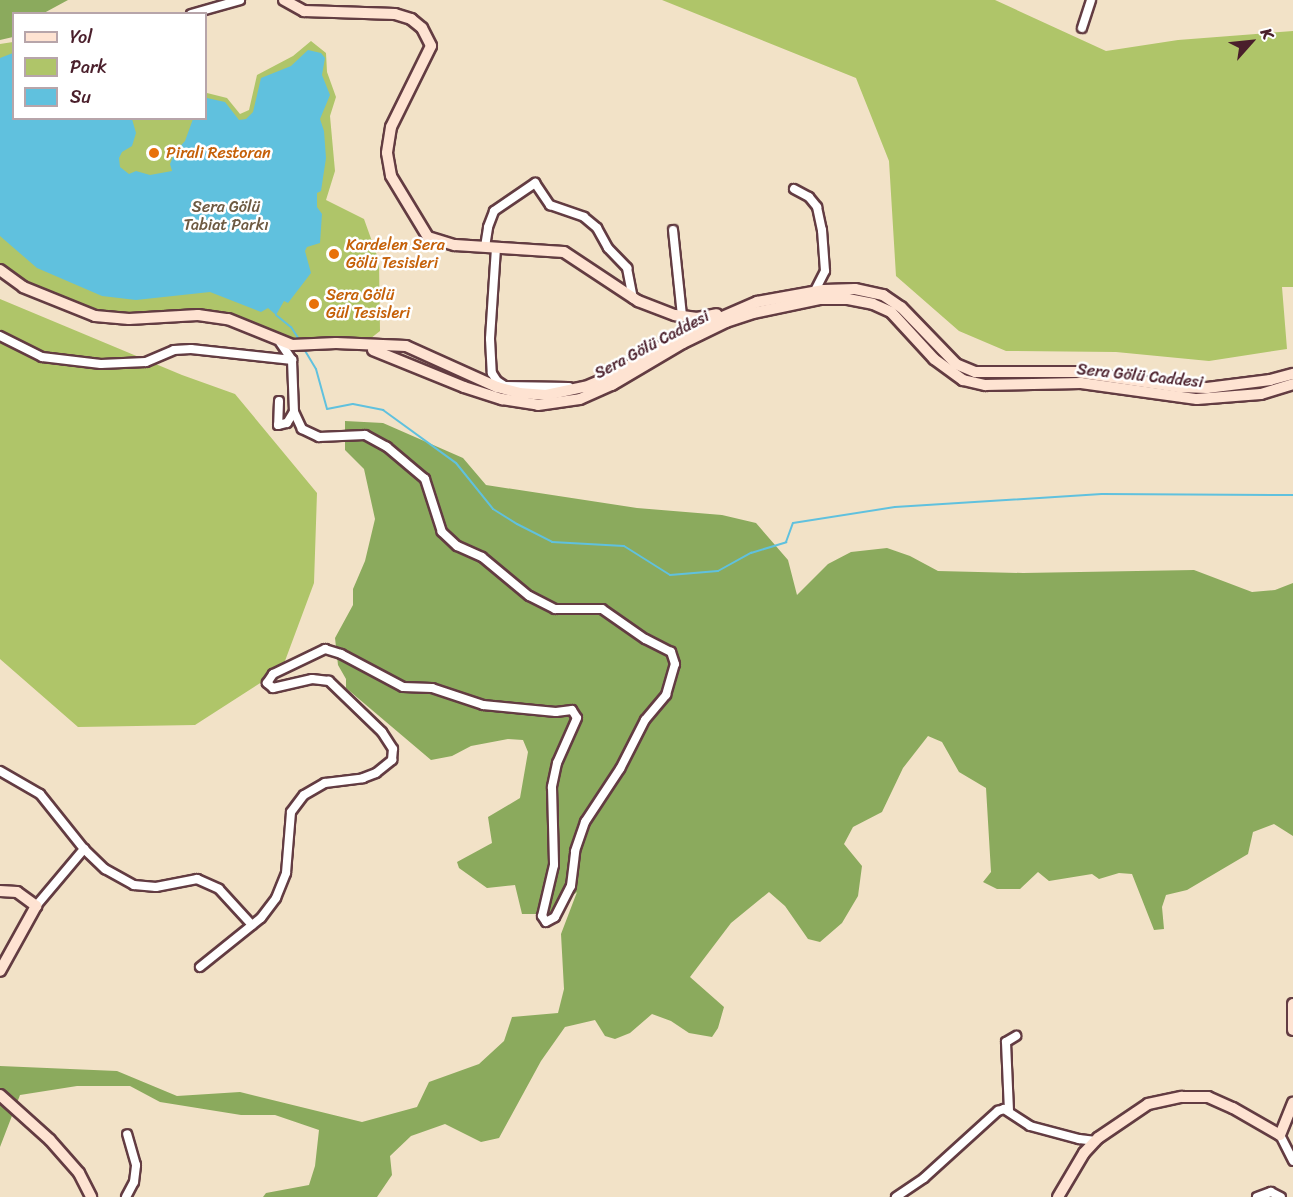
<!DOCTYPE html>
<meta charset="utf-8">
<style>
body{margin:0}
#map{position:relative;width:1293px;height:1197px;overflow:hidden;background:#f2e2c7;font-family:Sriracha,sans-serif}
div>[style]{position:absolute}
.green>*{inset:0;background:#afc569}
.forest>*{inset:0;background:#8baa5d}
.water>*{inset:0;background:#60c1de}
.stream>*{height:2px;margin:-1px;padding:0 1px;transform-origin:1px;border-radius:1px;background:#60c1de}
.roads{filter:drop-shadow(2px 0 #633c42) drop-shadow(-2px 0 #633c42) drop-shadow(0 2px #633c42) drop-shadow(0 -2px #633c42)}
.street>*{height:8px;margin:-4px;padding:0 4px;transform-origin:4px;border-radius:4px;background:#fff}
.secondary>*{height:10px;margin:-5px;padding:0 5px;transform-origin:5px;border-radius:5px;background:#fee3d2}
.dots>*{width:16px;height:16px;translate:-50% -50%;box-sizing:border-box;border:3px solid #fff;border-radius:50%}
span{translate:-50% -50%;white-space:nowrap;text-align:center;line-height:1.15;-webkit-text-stroke:5px #fff;paint-order:stroke}
.food-label{font-size:16px;color:#c56008}
.left{translate:0 -50%;text-align:left}
.park-label{font-size:16px;color:#6d5941}
.street-label{font-size:16px;color:#4a1f2b}
.legend{position:absolute;left:12px;top:12px;width:195px;height:108px;box-sizing:border-box;background:#fff;border:2px solid #b7a5aa;margin:0;padding:8px 10px;list-style:none;font-size:18px;color:#4a1f2b}
.legend li{display:flex;align-items:center;gap:12px;height:30px}
.legend b{width:30px;border:2px solid #b7a5aa}
.north{position:absolute;left:1221px;top:12px;width:60px;height:60px;-webkit-text-stroke:4px #fff;paint-order:stroke;rotate:63deg;font-size:16px;font-weight:700;line-height:24px;text-align:center;color:#4a1f2b}
.north::after{content:'';display:block;margin:auto;width:21px;height:27px;background:#4a1f2b;clip-path:polygon(50% 0,100% 100%,50% 72%,0 100%)}
</style>
<div id="map">
<div class="green">
<div style="clip-path:polygon(662px 0,995px 0,1106px 51px,1178px 40px,1293px 31px,1293px 287px,1282px 287px,1287px 349px,1209px 361px,1116px 352px,1006px 351px,959px 331px,896px 276px,889px 161px,856px 78px)"></div>
<div style="clip-path:polygon(311px 41px,326px 53px,327px 72px,336px 97px,330px 116px,335px 171px,326px 200px,364px 219px,379px 261px,380px 331px,361px 346px,292px 345px,228px 319px,95px 316px,0 270px,0 44px,13px 42px,14px 118px,206px 118px,207px 93px,227px 98px,240px 114px,249px 110px,257px 75px,293px 56px)"></div>
<div style="clip-path:polygon(0 299px,182px 375px,235px 394px,317px 493px,314px 583px,282px 669px,195px 725px,78px 727px,0 659px)"></div>
</div>
<div class="forest">
<div style="clip-path:polygon(0 0,68px 0,44px 13px,14px 14px,13px 37px,0 40px)"></div>
<div style="clip-path:polygon(345px 421px,383px 423px,463px 458px,486px 485px,637px 508px,722px 515px,756px 523px,788px 560px,797px 595px,828px 564px,851px 552px,887px 548px,910px 556px,938px 571px,1023px 573px,1194px 570px,1252px 592px,1275px 590px,1293px 583px,1293px 836px,1274px 824px,1253px 832px,1248px 854px,1187px 890px,1166px 895px,1162px 907px,1164px 929px,1154px 930px,1132px 874px,1119px 873px,1099px 879px,1092px 874px,1049px 881px,1038px 872px,1020px 889px,997px 889px,983px 882px,991px 872px,986px 788px,959px 772px,942px 742px,928px 736px,903px 768px,882px 812px,853px 827px,844px 844px,862px 866px,858px 896px,842px 923px,820px 942px,808px 939px,785px 906px,769px 892px,731px 923px,690px 977px,724px 1007px,718px 1028px,712px 1037px,689px 1033px,671px 1021px,652px 1014px,630px 1033px,615px 1039px,605px 1036px,595px 1020px,565px 1027px,541px 1061px,499px 1138px,481px 1142px,445px 1124px,411px 1136px,390px 1156px,392px 1175px,377px 1197px,263px 1197px,266px 1193px,309px 1185px,315px 1166px,319px 1130px,275px 1115px,241px 1115px,160px 1102px,130px 1086px,77px 1086px,20px 1095px,0 1147px,0 1066px,117px 1071px,177px 1096px,240px 1092px,362px 1122px,417px 1107px,429px 1082px,479px 1064px,504px 1041px,512px 1017px,558px 1013px,564px 989px,561px 934px,577px 892px,551px 914px,522px 914px,515px 885px,487px 888px,459px 868px,457px 862px,492px 843px,488px 817px,520px 798px,528px 752px,523px 740px,508px 739px,471px 746px,452px 756px,431px 760px,346px 688px,346px 679px,338px 665px,335px 638px,353px 605px,353px 589px,365px 561px,375px 519px,364px 469px,345px 450px)"></div>
</div>
<div class="water">
<div style="clip-path:polygon(308px 50px,321px 53px,325px 58px,322px 75px,330px 95px,320px 119px,324px 131px,326px 158px,321px 191px,317px 193px,317px 207px,322px 214px,320px 243px,307px 247px,305px 251px,311px 273px,288px 303px,284px 301px,276px 315px,268px 308px,261px 312px,210px 292px,136px 300px,102px 296px,37px 268px,0 236px,0 58px,13px 53px,14px 118px,132px 119px,136px 133px,132px 146px,122px 152px,119px 158px,120px 167px,129px 174px,136px 171px,150px 175px,172px 171px,170px 164px,175px 152px,185px 141px,193px 119px,206px 118px,207px 98px,225px 102px,239px 120px,246px 119px,253px 112px,261px 78px,291px 66px)"></div>
</div>
<div class="stream">
<div style="left:276px;top:315px;width:19px;rotate:39deg"></div>
<div style="left:291px;top:327px;width:17px;rotate:57deg"></div>
<div style="left:304px;top:349px;width:23px;rotate:59deg"></div>
<div style="left:316px;top:369px;width:41px;rotate:74.6deg"></div>
<div style="left:327px;top:409px;width:26px;rotate:-11deg"></div>
<div style="left:353px;top:404px;width:31px;rotate:11deg"></div>
<div style="left:383px;top:410px;width:90px;rotate:36deg"></div>
<div style="left:456px;top:463px;width:59px;rotate:51.2deg"></div>
<div style="left:493px;top:509px;width:28px;rotate:32deg"></div>
<div style="left:517px;top:524px;width:39px;rotate:27deg"></div>
<div style="left:552px;top:542px;width:72px;rotate:3.2deg"></div>
<div style="left:624px;top:546px;width:54px;rotate:32.2deg"></div>
<div style="left:670px;top:575px;width:48px;rotate:-4.8deg"></div>
<div style="left:718px;top:571px;width:38px;rotate:-29deg"></div>
<div style="left:751px;top:553px;width:37px;rotate:-17deg"></div>
<div style="left:786px;top:542px;width:20px;rotate:-70deg"></div>
<div style="left:793px;top:523px;width:103px;rotate:-8.9deg"></div>
<div style="left:895px;top:507px;width:207px;rotate:-3.6deg"></div>
<div style="left:1102px;top:494px;width:191px;rotate:0.3deg"></div>
</div>
<div class="roads">
<div class="street">
<div style="left:191px;top:14px;width:51px;rotate:-15.9deg"></div>
<div style="left:1082px;top:28px;width:29px;rotate:-72deg"></div>
<div style="left:794px;top:189px;width:17px;rotate:28deg"></div>
<div style="left:809px;top:197px;width:13px;rotate:51deg"></div>
<div style="left:817px;top:207px;width:24px;rotate:78deg"></div>
<div style="left:822px;top:230px;width:41px;rotate:85.8deg"></div>
<div style="left:825px;top:271px;width:27px;rotate:117deg"></div>
<div style="left:673px;top:230px;width:86px;rotate:84deg"></div>
<div style="left:485px;top:247px;width:20px;rotate:-81deg"></div>
<div style="left:488px;top:227px;width:17px;rotate:-69deg"></div>
<div style="left:494px;top:211px;width:50px;rotate:-34.3deg"></div>
<div style="left:535px;top:183px;width:27px;rotate:56deg"></div>
<div style="left:550px;top:205px;width:36px;rotate:19deg"></div>
<div style="left:584px;top:217px;width:17px;rotate:40deg"></div>
<div style="left:597px;top:228px;width:23px;rotate:61deg"></div>
<div style="left:608px;top:248px;width:28px;rotate:46deg"></div>
<div style="left:627px;top:268px;width:31px;rotate:79deg"></div>
<div style="left:496px;top:248px;width:91px;rotate:93.8deg"></div>
<div style="left:490px;top:339px;width:34px;rotate:87deg"></div>
<div style="left:492px;top:373px;width:9px;rotate:58deg"></div>
<div style="left:497px;top:381px;width:9px;rotate:32deg"></div>
<div style="left:505px;top:386px;width:64px;rotate:0.9deg"></div>
<div style="left:0;top:336px;width:47px;rotate:26.6deg"></div>
<div style="left:42px;top:357px;width:59px;rotate:6.8deg"></div>
<div style="left:101px;top:364px;width:45px;rotate:-2.5deg"></div>
<div style="left:146px;top:362px;width:30px;rotate:-23deg"></div>
<div style="left:174px;top:350px;width:17px;rotate:-3deg"></div>
<div style="left:191px;top:349px;width:102px;rotate:6.2deg"></div>
<div style="left:279px;top:401px;width:24px;rotate:92deg"></div>
<div style="left:278px;top:425px;width:9px;rotate:-13deg"></div>
<div style="left:287px;top:423px;width:13px;rotate:-58deg"></div>
<div style="left:0;top:771px;width:46px;rotate:29.9deg"></div>
<div style="left:40px;top:794px;width:70px;rotate:51.3deg"></div>
<div style="left:36px;top:906px;width:75px;rotate:-49.9deg"></div>
<div style="left:84px;top:849px;width:29px;rotate:44deg"></div>
<div style="left:105px;top:869px;width:33px;rotate:29deg"></div>
<div style="left:134px;top:885px;width:22px;rotate:5deg"></div>
<div style="left:156px;top:887px;width:42px;rotate:-11deg"></div>
<div style="left:197px;top:879px;width:24px;rotate:24deg"></div>
<div style="left:219px;top:889px;width:49px;rotate:47.5deg"></div>
<div style="left:200px;top:967px;width:78px;rotate:-38.8deg"></div>
<div style="left:261px;top:918px;width:25px;rotate:-53deg"></div>
<div style="left:276px;top:898px;width:27px;rotate:-68deg"></div>
<div style="left:286px;top:873px;width:61px;rotate:-85.3deg"></div>
<div style="left:291px;top:812px;width:21px;rotate:-53deg"></div>
<div style="left:304px;top:795px;width:24px;rotate:-30deg"></div>
<div style="left:325px;top:783px;width:38px;rotate:-7deg"></div>
<div style="left:363px;top:778px;width:14px;rotate:-21deg"></div>
<div style="left:376px;top:773px;width:21px;rotate:-39deg"></div>
<div style="left:392px;top:760px;width:11px;rotate:-85deg"></div>
<div style="left:393px;top:749px;width:20px;rotate:-123deg"></div>
<div style="left:382px;top:732px;width:74px;rotate:-136.1deg"></div>
<div style="left:329px;top:681px;width:17px;rotate:-173deg"></div>
<div style="left:312px;top:679px;width:40px;rotate:167deg"></div>
<div style="left:273px;top:688px;width:8px;rotate:-140deg"></div>
<div style="left:267px;top:683px;width:11px;rotate:-56deg"></div>
<div style="left:273px;top:674px;width:58px;rotate:-25.7deg"></div>
<div style="left:325px;top:649px;width:17px;rotate:17deg"></div>
<div style="left:341px;top:654px;width:70px;rotate:28deg"></div>
<div style="left:403px;top:687px;width:29px;rotate:2deg"></div>
<div style="left:432px;top:688px;width:54px;rotate:18.4deg"></div>
<div style="left:483px;top:705px;width:73px;rotate:5.5deg"></div>
<div style="left:556px;top:712px;width:16px;rotate:-7deg"></div>
<div style="left:572px;top:710px;width:9px;rotate:58deg"></div>
<div style="left:577px;top:718px;width:49px;rotate:114deg"></div>
<div style="left:557px;top:763px;width:25px;rotate:102deg"></div>
<div style="left:552px;top:787px;width:78px;rotate:88.5deg"></div>
<div style="left:554px;top:865px;width:52px;rotate:103.2deg"></div>
<div style="left:542px;top:916px;width:7px;rotate:56deg"></div>
<div style="left:546px;top:922px;width:10px;rotate:-29deg"></div>
<div style="left:555px;top:917px;width:35px;rotate:-63deg"></div>
<div style="left:571px;top:886px;width:35px;rotate:-83deg"></div>
<div style="left:575px;top:851px;width:31px;rotate:-71deg"></div>
<div style="left:585px;top:822px;width:64px;rotate:-56.6deg"></div>
<div style="left:620px;top:769px;width:55px;rotate:-63deg"></div>
<div style="left:645px;top:720px;width:33px;rotate:-50deg"></div>
<div style="left:666px;top:695px;width:32px;rotate:-74deg"></div>
<div style="left:675px;top:664px;width:13px;rotate:-108deg"></div>
<div style="left:671px;top:652px;width:29px;rotate:-153deg"></div>
<div style="left:645px;top:639px;width:52px;rotate:-145.1deg"></div>
<div style="left:602px;top:609px;width:47px;rotate:180deg"></div>
<div style="left:555px;top:609px;width:29px;rotate:-153deg"></div>
<div style="left:529px;top:596px;width:61px;rotate:-140.3deg"></div>
<div style="left:482px;top:557px;width:27px;rotate:-156deg"></div>
<div style="left:457px;top:546px;width:21px;rotate:-137deg"></div>
<div style="left:442px;top:532px;width:56px;rotate:-107.8deg"></div>
<div style="left:425px;top:479px;width:50px;rotate:-139.9deg"></div>
<div style="left:387px;top:447px;width:25px;rotate:-151deg"></div>
<div style="left:365px;top:435px;width:46px;rotate:177.5deg"></div>
<div style="left:319px;top:437px;width:19px;rotate:-155deg"></div>
<div style="left:302px;top:429px;width:19px;rotate:-115deg"></div>
<div style="left:294px;top:412px;width:52px;rotate:-92.2deg"></div>
<div style="left:292px;top:360px;width:23px;rotate:-124deg"></div>
<div style="left:1009px;top:1111px;width:69px;rotate:-92.5deg"></div>
<div style="left:1006px;top:1042px;width:12px;rotate:-31deg"></div>
<div style="left:1280px;top:1135px;width:29px;rotate:63deg"></div>
<div style="left:126px;top:1197px;width:17px;rotate:-62deg"></div>
<div style="left:134px;top:1182px;width:17px;rotate:-83deg"></div>
<div style="left:136px;top:1165px;width:32px;rotate:-106deg"></div>
<div style="left:896px;top:1197px;width:34px;rotate:-34deg"></div>
<div style="left:924px;top:1178px;width:100px;rotate:-42.2deg"></div>
<div style="left:998px;top:1111px;width:6px;rotate:-18deg"></div>
<div style="left:1004px;top:1109px;width:31px;rotate:33deg"></div>
<div style="left:1030px;top:1126px;width:51px;rotate:14.9deg"></div>
<div style="left:1079px;top:1139px;width:17px;rotate:7deg"></div>
<div style="left:1257px;top:1197px;width:15px;rotate:-20deg"></div>
<div style="left:1271px;top:1192px;width:11px;rotate:27deg"></div>
</div>
<div class="secondary">
<div style="left:284px;top:0;width:23px;rotate:29deg"></div>
<div style="left:304px;top:11px;width:91px;rotate:1.9deg"></div>
<div style="left:395px;top:14px;width:17px;rotate:17deg"></div>
<div style="left:411px;top:19px;width:14px;rotate:39deg"></div>
<div style="left:422px;top:28px;width:20px;rotate:63deg"></div>
<div style="left:431px;top:46px;width:90px;rotate:116.3deg"></div>
<div style="left:391px;top:127px;width:26px;rotate:99deg"></div>
<div style="left:387px;top:153px;width:23px;rotate:80deg"></div>
<div style="left:391px;top:176px;width:71px;rotate:58.8deg"></div>
<div style="left:428px;top:237px;width:28px;rotate:17deg"></div>
<div style="left:455px;top:245px;width:109px;rotate:3.7deg"></div>
<div style="left:564px;top:252px;width:89px;rotate:33.5deg"></div>
<div style="left:638px;top:301px;width:40px;rotate:21deg"></div>
<div style="left:675px;top:315px;width:22px;rotate:8deg"></div>
<div style="left:697px;top:318px;width:20px;rotate:-11deg"></div>
<div style="left:0;top:270px;width:29px;rotate:36deg"></div>
<div style="left:23px;top:287px;width:78px;rotate:21.9deg"></div>
<div style="left:95px;top:316px;width:34px;rotate:5deg"></div>
<div style="left:129px;top:319px;width:69px;rotate:-3.3deg"></div>
<div style="left:198px;top:315px;width:30px;rotate:8deg"></div>
<div style="left:228px;top:319px;width:69px;rotate:22.1deg"></div>
<div style="left:292px;top:345px;width:44px;rotate:-2.6deg"></div>
<div style="left:336px;top:343px;width:70px;rotate:2.5deg"></div>
<div style="left:406px;top:346px;width:100px;rotate:24.3deg"></div>
<div style="left:497px;top:387px;width:23px;rotate:15deg"></div>
<div style="left:519px;top:393px;width:27px;rotate:4deg"></div>
<div style="left:546px;top:395px;width:40px;rotate:-12deg"></div>
<div style="left:585px;top:387px;width:30px;rotate:-23deg"></div>
<div style="left:613px;top:375px;width:81px;rotate:-30.4deg"></div>
<div style="left:683px;top:334px;width:81px;rotate:-23.4deg"></div>
<div style="left:757px;top:302px;width:68px;rotate:-10.2deg"></div>
<div style="left:824px;top:290px;width:31px;rotate:-2deg"></div>
<div style="left:855px;top:289px;width:29px;rotate:12deg"></div>
<div style="left:883px;top:295px;width:22px;rotate:34deg"></div>
<div style="left:901px;top:307px;width:79px;rotate:46deg"></div>
<div style="left:956px;top:364px;width:21px;rotate:23deg"></div>
<div style="left:975px;top:372px;width:102px"></div>
<div style="left:1077px;top:372px;width:103px;rotate:8.4deg"></div>
<div style="left:1179px;top:387px;width:28px;rotate:2deg"></div>
<div style="left:1207px;top:388px;width:64px;rotate:-7.2deg"></div>
<div style="left:1270px;top:380px;width:24px;rotate:-15deg"></div>
<div style="left:373px;top:350px;width:98px;rotate:22.1deg"></div>
<div style="left:464px;top:387px;width:40px;rotate:18deg"></div>
<div style="left:502px;top:399px;width:36px;rotate:9deg"></div>
<div style="left:538px;top:405px;width:42px;rotate:-8.1deg"></div>
<div style="left:580px;top:399px;width:35px;rotate:-24deg"></div>
<div style="left:612px;top:385px;width:82px;rotate:-30.6deg"></div>
<div style="left:683px;top:343px;width:48px;rotate:-26deg"></div>
<div style="left:726px;top:322px;width:28px;rotate:-18deg"></div>
<div style="left:753px;top:313px;width:68px;rotate:-11.8deg"></div>
<div style="left:820px;top:299px;width:28px"></div>
<div style="left:848px;top:299px;width:25px;rotate:11deg"></div>
<div style="left:873px;top:304px;width:20px;rotate:24deg"></div>
<div style="left:891px;top:312px;width:64px;rotate:47.5deg"></div>
<div style="left:934px;top:359px;width:36px;rotate:36deg"></div>
<div style="left:963px;top:380px;width:23px;rotate:13deg"></div>
<div style="left:985px;top:385px;width:96px;rotate:-1.2deg"></div>
<div style="left:1081px;top:383px;width:117px;rotate:7.9deg"></div>
<div style="left:1197px;top:399px;width:64px;rotate:-4.5deg"></div>
<div style="left:1261px;top:394px;width:34px;rotate:-17deg"></div>
<div style="left:0;top:891px;width:17px;rotate:3deg"></div>
<div style="left:17px;top:892px;width:24px;rotate:36deg"></div>
<div style="left:36px;top:906px;width:74px;rotate:119deg"></div>
<div style="left:1293px;top:1004px;width:26px;rotate:90deg"></div>
<div style="left:0;top:1095px;width:67px;rotate:42deg"></div>
<div style="left:50px;top:1140px;width:44px;rotate:48.7deg"></div>
<div style="left:79px;top:1173px;width:27px;rotate:63deg"></div>
<div style="left:1058px;top:1197px;width:51px;rotate:-59.4deg"></div>
<div style="left:1084px;top:1153px;width:21px;rotate:-47deg"></div>
<div style="left:1098px;top:1138px;width:60px;rotate:-34.2deg"></div>
<div style="left:1148px;top:1104px;width:35px;rotate:-12deg"></div>
<div style="left:1182px;top:1097px;width:26px"></div>
<div style="left:1208px;top:1097px;width:27px;rotate:24deg"></div>
<div style="left:1233px;top:1108px;width:54px;rotate:29.9deg"></div>
<div style="left:1280px;top:1135px;width:35px;rotate:-68deg"></div>
</div>
</div>
<div class="dots">
<div style="left:154px;top:153px;background:#e8710a"></div>
<div style="left:334px;top:254px;background:#e8710a"></div>
<div style="left:314px;top:304px;background:#e8710a"></div>
</div>
<div class="food-label">
<span class="left" style="left:166px;top:153px">Pirali Restoran</span>
<span class="left" style="left:346px;top:254px">Kardelen Sera<br>Gölü Tesisleri</span>
<span class="left" style="left:326px;top:304px">Sera Gölü<br>Gül Tesisleri</span>
</div>
<div class="park-label">
<span style="left:226px;top:216px">Sera Gölü<br>Tabiat Parkı</span>
</div>
<div class="street-label">
<span style="left:652px;top:345px;rotate:-28deg">Sera Gölü Caddesi</span>
<span style="left:1140px;top:376px;rotate:6deg">Sera Gölü Caddesi</span>
</div>
<ul class="legend">
<li><b style="height:8px;background:#fee3d2"></b>Yol</li>
<li><b style="height:16px;background:#afc569"></b>Park</li>
<li><b style="height:16px;background:#60c1de"></b>Su</li>
</ul>
<div class="north">K</div>
</div>
